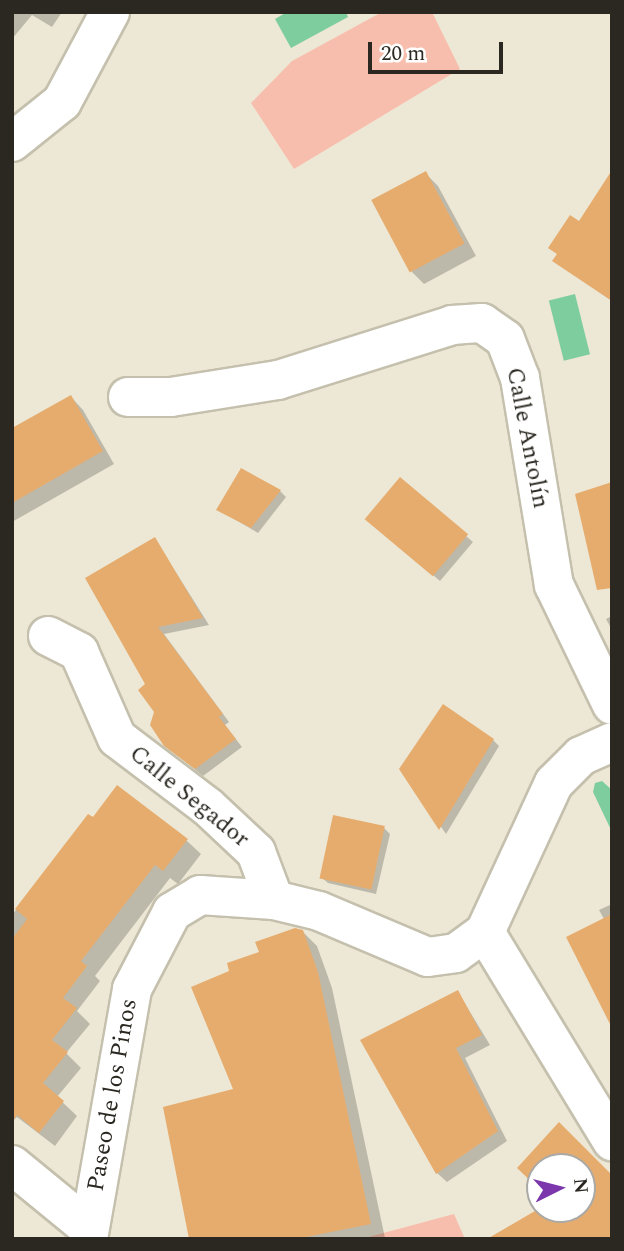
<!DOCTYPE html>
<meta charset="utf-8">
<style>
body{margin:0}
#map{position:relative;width:624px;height:1251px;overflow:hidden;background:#ede8d5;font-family:Spectral,serif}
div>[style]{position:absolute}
.green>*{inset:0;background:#f8bead}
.water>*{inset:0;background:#7ecd9e;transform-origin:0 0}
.shadow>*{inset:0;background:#0003}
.building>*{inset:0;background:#e6ac6e;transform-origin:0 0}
.roads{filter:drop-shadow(2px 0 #c4c0ad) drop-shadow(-2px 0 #c4c0ad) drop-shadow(0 2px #c4c0ad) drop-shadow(0 -2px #c4c0ad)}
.minor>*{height:38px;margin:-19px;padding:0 19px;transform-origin:19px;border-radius:19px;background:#fff}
span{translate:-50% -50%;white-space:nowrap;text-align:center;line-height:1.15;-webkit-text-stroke:5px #fff;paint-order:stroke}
.street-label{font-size:24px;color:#2a2821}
.frame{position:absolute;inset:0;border:14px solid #2a2821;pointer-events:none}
.north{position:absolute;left:526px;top:1153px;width:70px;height:70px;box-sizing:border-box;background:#fff;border:2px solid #aaa9a6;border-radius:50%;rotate:84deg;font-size:19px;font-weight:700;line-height:28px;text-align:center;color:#2a2821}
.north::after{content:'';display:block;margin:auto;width:24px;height:32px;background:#7b37ab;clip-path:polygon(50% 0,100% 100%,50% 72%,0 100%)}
.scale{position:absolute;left:368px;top:42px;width:135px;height:32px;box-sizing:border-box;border:4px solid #2a2821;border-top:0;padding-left:9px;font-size:21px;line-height:24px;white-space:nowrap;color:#2a2821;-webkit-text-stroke:5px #fff;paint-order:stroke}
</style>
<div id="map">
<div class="green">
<div style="clip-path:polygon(382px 12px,432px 12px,460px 69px,294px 169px,251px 103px,292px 61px)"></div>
<div style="clip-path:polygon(454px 1214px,465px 1239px,361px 1239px)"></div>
</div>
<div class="water">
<div style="clip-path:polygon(287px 12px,346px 12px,348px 17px,291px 48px,275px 19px)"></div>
<div style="left:575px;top:294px;width:62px;height:27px;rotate:76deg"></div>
<div style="clip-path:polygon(602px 781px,612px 790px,612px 832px,593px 792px,595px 783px)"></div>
</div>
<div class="shadow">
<div style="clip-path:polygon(12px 12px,62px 12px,52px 27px,32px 15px,12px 39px)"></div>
<div style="clip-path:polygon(426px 174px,438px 186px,476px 256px,424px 284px,412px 272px)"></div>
<div style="clip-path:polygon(612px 175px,612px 301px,554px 261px)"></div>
<div style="clip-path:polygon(71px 397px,83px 410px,114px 464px,12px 522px,12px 430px)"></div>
<div style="clip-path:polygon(280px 491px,286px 497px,258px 533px,219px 510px)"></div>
<div style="clip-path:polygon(374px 525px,466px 536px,473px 542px,440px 581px)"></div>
<div style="clip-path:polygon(155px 539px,209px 625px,164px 634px,229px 722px,225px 725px,242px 747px,203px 776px,165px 745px,147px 684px)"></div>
<div style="clip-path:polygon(612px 616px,612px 630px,606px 619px)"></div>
<div style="clip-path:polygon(493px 740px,499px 746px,446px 834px,401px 769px)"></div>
<div style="clip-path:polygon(89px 816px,186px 840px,201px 854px,178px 884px,170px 878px,95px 976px,100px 981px,77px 1011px,90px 1024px,66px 1053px,81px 1068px,57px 1097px,77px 1116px,55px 1146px,17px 1117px,12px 1122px,12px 915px)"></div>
<div style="clip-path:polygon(384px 828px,390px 834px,376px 894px,328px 883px,321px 877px)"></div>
<div style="clip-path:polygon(612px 904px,612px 1024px,604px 919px,599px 910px)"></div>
<div style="clip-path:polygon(302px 931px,317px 946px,332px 988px,385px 1238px,190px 1239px,235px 1091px,232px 972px)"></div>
<div style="clip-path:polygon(458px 992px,490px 1045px,465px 1058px,507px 1141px,447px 1182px,437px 1173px)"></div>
</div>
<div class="building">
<div style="clip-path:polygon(612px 170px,612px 301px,552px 261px,557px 254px,548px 248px,570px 215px,579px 221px)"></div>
<div style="left:426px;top:171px;width:82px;height:62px;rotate:62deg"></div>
<div style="clip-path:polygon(71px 395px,103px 451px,12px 503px,12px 428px)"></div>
<div style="clip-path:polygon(241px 468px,281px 490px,251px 528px,216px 510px)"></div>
<div style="left:400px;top:477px;width:89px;height:55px;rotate:40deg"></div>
<div style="clip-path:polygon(612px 482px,612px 588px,597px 590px,575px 494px)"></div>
<div style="clip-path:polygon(155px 537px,203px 618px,158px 627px,223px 714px,219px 717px,236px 739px,195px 769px,164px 746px,150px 725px,154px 712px,138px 690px,145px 684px,85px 578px)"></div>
<div style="clip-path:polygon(443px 704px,494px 739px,439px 830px,399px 769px)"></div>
<div style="clip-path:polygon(117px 785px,188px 839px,163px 871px,155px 865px,81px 961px,87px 966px,63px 998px,77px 1008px,52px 1040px,68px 1052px,43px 1083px,64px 1101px,39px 1133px,17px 1115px,12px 1122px,12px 939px,27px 919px,15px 909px,88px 814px,93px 817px)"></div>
<div style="left:333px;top:815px;width:53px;height:65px;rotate:12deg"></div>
<div style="clip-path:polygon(612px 914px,612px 1028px,566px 937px)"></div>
<div style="clip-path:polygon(295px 928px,303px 930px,318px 972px,371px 1224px,296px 1239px,189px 1239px,163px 1107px,233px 1089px,191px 987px,229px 971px,227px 963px,259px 952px,255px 942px)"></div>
<div style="clip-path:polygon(458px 990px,482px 1035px,456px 1048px,498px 1131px,436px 1174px,360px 1040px)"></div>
<div style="clip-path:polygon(559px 1122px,612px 1175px,612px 1239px,487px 1239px,540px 1208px,582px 1209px,582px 1167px,540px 1167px,540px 1190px,517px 1168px)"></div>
</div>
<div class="roads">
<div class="minor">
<div style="left:12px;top:142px;width:64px;rotate:-38.7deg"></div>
<div style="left:62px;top:102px;width:102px;rotate:-61.9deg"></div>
<div style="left:128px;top:397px;width:43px"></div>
<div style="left:171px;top:397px;width:108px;rotate:-9deg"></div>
<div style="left:278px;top:380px;width:182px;rotate:-17.5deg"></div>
<div style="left:452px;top:325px;width:30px;rotate:-4deg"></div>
<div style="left:482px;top:323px;width:28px;rotate:35deg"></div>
<div style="left:505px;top:339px;width:42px;rotate:69deg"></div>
<div style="left:520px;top:378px;width:210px;rotate:80.7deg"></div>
<div style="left:554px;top:585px;width:133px;rotate:64.2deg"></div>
<div style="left:48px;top:636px;width:35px;rotate:27deg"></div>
<div style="left:79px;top:652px;width:94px;rotate:66.2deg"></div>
<div style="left:117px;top:738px;width:114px;rotate:37.2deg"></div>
<div style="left:208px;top:807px;width:66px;rotate:43.2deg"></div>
<div style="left:256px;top:852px;width:51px;rotate:69.4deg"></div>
<div style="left:485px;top:932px;width:245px;rotate:58.7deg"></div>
<div style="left:12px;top:1165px;width:99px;rotate:39.3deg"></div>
<div style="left:88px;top:1239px;width:254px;rotate:-80deg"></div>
<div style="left:132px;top:989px;width:87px;rotate:-62.5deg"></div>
<div style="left:172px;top:912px;width:33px;rotate:-31deg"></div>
<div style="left:200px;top:895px;width:74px;rotate:3.9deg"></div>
<div style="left:274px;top:900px;width:46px;rotate:13.7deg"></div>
<div style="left:319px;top:911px;width:118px;rotate:22.9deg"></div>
<div style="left:428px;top:957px;width:28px;rotate:-8deg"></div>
<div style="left:456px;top:953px;width:36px;rotate:-36deg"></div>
<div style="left:485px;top:932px;width:164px;rotate:-65.2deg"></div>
<div style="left:554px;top:783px;width:38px;rotate:-45deg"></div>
<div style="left:581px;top:756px;width:34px;rotate:-24deg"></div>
</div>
</div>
<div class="street-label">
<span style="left:527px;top:438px;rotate:79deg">Calle Antolín</span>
<span style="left:189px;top:797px;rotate:39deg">Calle Segador</span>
<span style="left:113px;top:1095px;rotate:-80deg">Paseo de los Pinos</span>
</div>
<div class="frame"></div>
<div class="north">N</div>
<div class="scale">20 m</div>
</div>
